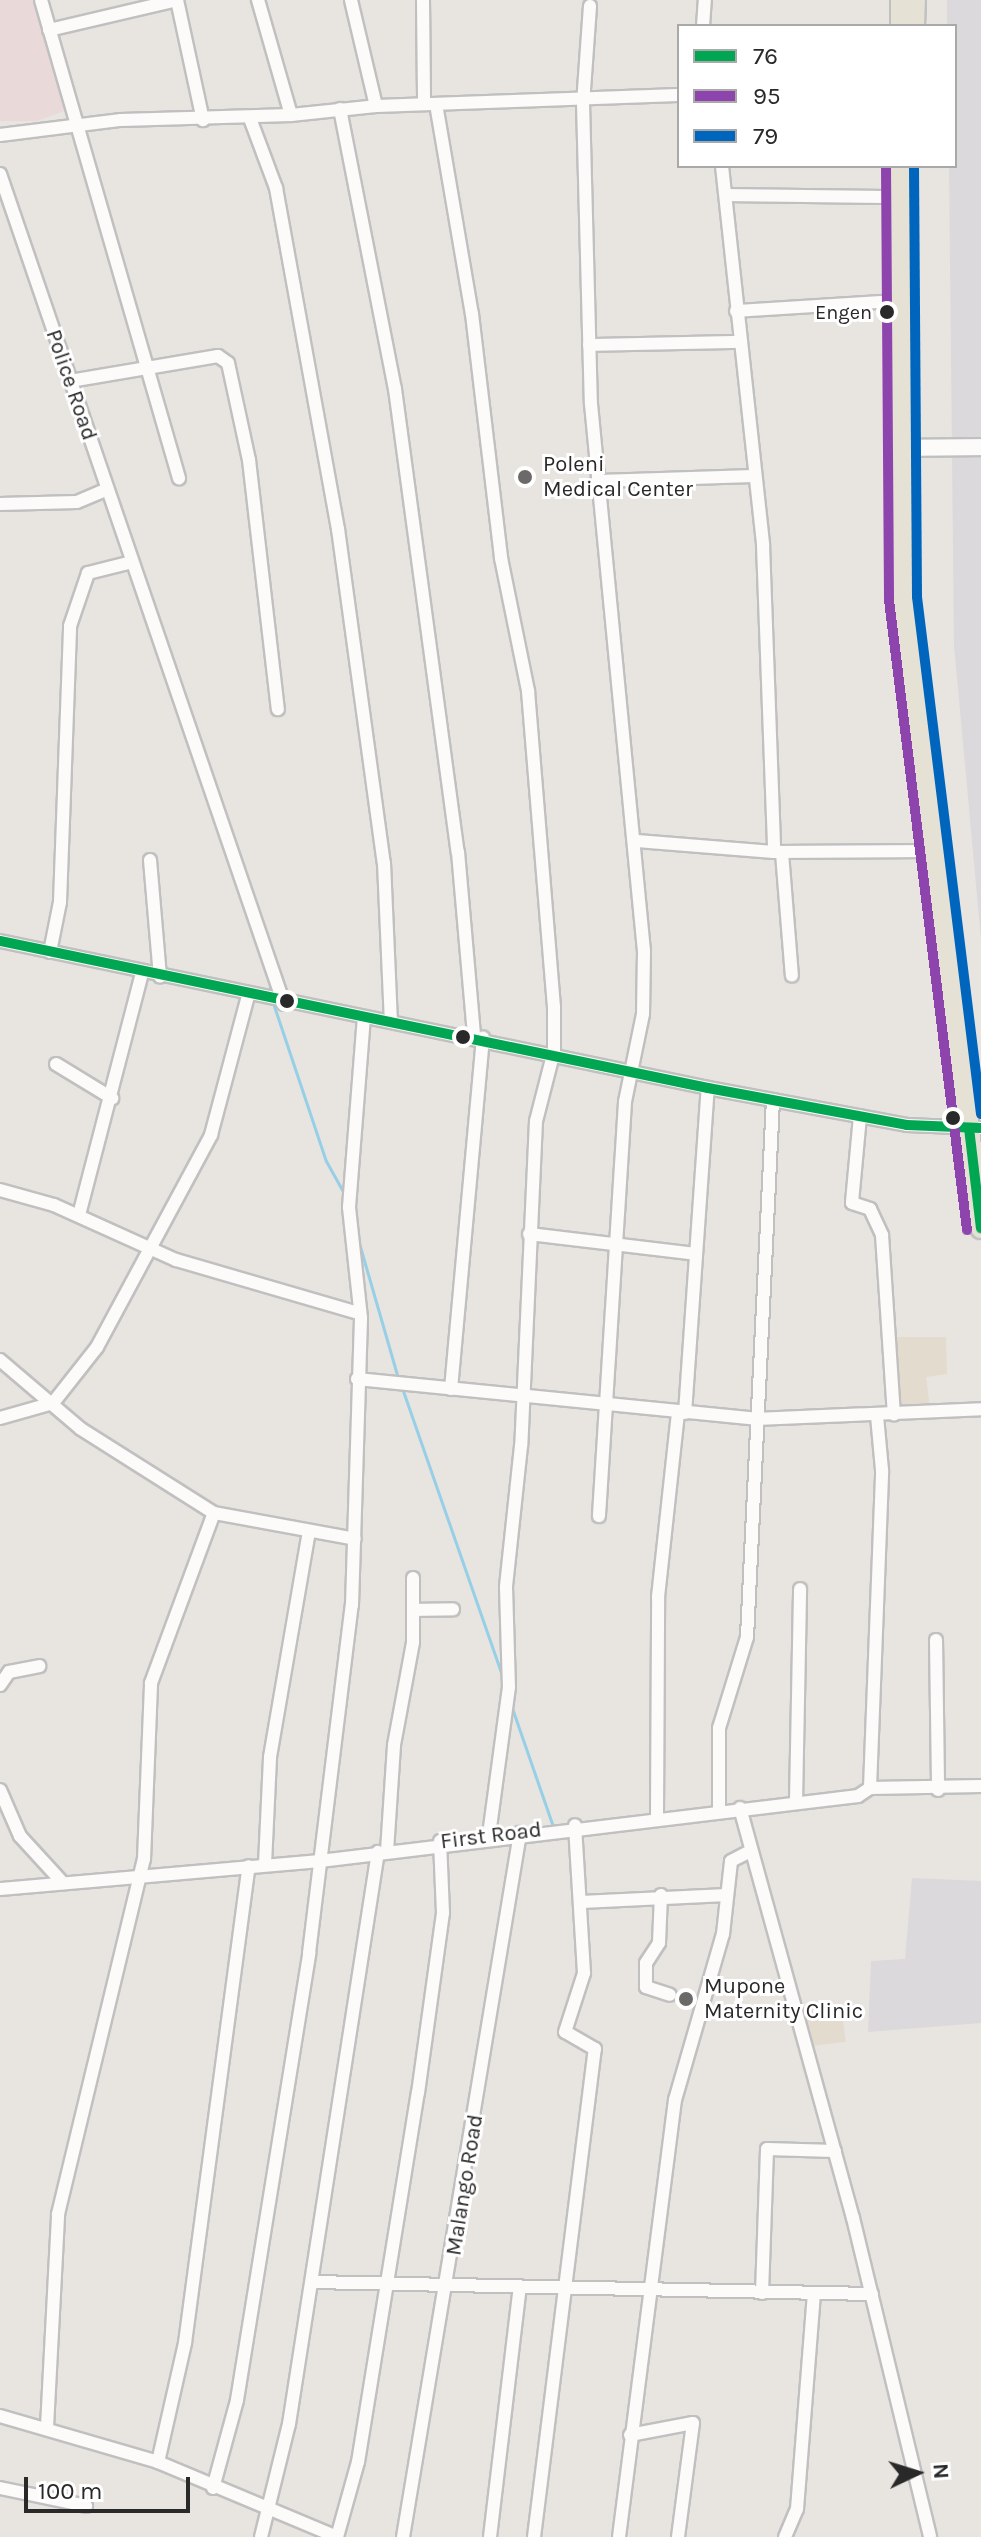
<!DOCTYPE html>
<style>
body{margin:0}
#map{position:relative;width:981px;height:2537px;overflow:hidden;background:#e8e4e0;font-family:Karla,sans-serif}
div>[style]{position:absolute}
.industrial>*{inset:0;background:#dbd9db}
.education>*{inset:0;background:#e2dbce;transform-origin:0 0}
.medical>*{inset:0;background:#e9dad9}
.stream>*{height:3px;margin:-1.5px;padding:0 1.5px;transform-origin:1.5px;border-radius:1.5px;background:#97d0e6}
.roads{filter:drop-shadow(2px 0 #c1c0c1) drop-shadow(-2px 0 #c1c0c1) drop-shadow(0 2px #c1c0c1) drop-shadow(0 -2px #c1c0c1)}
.minor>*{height:12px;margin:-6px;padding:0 6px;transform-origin:6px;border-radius:6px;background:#fcfbfa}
.tertiary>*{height:16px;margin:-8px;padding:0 8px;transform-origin:8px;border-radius:8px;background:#fcfbfa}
.primary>*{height:20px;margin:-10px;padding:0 10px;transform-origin:10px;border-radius:10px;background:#e5e1d4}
.bus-1>*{height:10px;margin:-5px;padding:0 5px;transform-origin:5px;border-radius:5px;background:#00a651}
.bus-2>*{height:10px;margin:-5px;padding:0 5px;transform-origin:5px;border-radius:5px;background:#8e44ad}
.bus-3>*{height:10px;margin:-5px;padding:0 5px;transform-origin:5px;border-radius:5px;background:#0065bd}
.dots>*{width:22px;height:22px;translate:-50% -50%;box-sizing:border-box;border:4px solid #fff;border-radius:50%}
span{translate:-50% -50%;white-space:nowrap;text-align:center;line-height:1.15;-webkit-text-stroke:6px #fff;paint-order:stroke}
.bus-label{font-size:20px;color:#292929}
.right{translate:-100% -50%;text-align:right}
.street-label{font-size:22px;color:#292929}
.poi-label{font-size:22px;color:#292929}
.left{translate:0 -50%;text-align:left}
.legend{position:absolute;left:677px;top:24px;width:280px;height:144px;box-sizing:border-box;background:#fff;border:2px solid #a9a9a9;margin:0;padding:10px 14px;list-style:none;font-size:24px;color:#292929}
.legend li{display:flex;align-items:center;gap:16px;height:40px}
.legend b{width:40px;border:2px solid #a9a9a9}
.north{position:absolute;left:877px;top:2433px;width:80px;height:80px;-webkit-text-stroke:6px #fff;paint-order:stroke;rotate:86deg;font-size:22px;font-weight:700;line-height:32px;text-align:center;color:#292929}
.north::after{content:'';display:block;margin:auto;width:28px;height:36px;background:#292929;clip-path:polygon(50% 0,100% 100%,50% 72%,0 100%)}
.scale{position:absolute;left:24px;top:2477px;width:166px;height:36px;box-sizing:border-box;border:4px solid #292929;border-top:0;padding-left:10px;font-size:24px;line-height:28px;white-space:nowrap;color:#292929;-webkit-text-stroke:6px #fff;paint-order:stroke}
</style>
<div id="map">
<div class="industrial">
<div style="clip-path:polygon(947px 0,981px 0,981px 939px,954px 645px,949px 166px,955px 166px,955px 26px,947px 26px)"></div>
<div style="clip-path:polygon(912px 1878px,981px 1881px,981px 2023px,868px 2032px,871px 1961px,905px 1959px)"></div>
</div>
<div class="education">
<div style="clip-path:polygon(890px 1337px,946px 1337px,947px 1374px,926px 1377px,930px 1408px,896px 1411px)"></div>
<div style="left:841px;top:2004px;width:38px;height:35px;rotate:83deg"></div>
</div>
<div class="medical">
<div style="clip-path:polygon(0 0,36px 0,64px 111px,37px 121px,0 121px)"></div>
</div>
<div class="stream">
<div style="left:38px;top:304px;width:141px;rotate:70.9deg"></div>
<div style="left:268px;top:974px;width:20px;rotate:81deg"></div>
<div style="left:274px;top:1006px;width:163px;rotate:71.5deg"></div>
<div style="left:326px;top:1161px;width:41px;rotate:60.9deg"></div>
<div style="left:359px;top:1243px;width:141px;rotate:73.9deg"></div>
<div style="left:402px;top:1388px;width:307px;rotate:70.8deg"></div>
<div style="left:512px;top:1708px;width:128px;rotate:70.9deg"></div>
</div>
<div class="roads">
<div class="minor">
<div style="left:41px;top:0;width:498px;rotate:73.9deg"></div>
<div style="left:177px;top:0;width:123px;rotate:77.8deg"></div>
<div style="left:423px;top:0;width:104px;rotate:89.4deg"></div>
<div style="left:590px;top:6px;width:97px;rotate:94.1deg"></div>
<div style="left:583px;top:103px;width:301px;rotate:88.5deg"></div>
<div style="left:591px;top:404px;width:550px;rotate:84.47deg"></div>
<div style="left:644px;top:951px;width:63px;rotate:90.9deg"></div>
<div style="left:643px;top:1014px;width:90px;rotate:101.6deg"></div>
<div style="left:625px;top:1102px;width:415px;rotate:93.6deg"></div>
<div style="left:703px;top:26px;width:26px;rotate:-86deg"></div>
<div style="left:49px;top:30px;width:131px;rotate:-13.2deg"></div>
<div style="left:436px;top:104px;width:213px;rotate:80.3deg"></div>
<div style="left:472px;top:314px;width:246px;rotate:83.2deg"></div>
<div style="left:501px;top:558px;width:136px;rotate:78.5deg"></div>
<div style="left:528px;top:691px;width:317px;rotate:85.3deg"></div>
<div style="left:554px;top:1007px;width:44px;rotate:90deg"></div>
<div style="left:554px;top:1051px;width:72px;rotate:104.4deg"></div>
<div style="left:536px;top:1121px;width:325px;rotate:92.6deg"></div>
<div style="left:521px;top:1446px;width:142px;rotate:96.1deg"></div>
<div style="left:506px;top:1587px;width:100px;rotate:88.3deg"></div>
<div style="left:509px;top:1687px;width:149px;rotate:97.7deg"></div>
<div style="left:376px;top:106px;width:303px;rotate:-2.1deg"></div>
<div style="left:340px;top:109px;width:285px;rotate:78.9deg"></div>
<div style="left:395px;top:389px;width:467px;rotate:82.3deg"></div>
<div style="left:458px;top:852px;width:185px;rotate:85deg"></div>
<div style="left:291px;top:115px;width:85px;rotate:-6deg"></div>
<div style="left:376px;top:106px;width:109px;rotate:-103.3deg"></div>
<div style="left:251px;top:121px;width:72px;rotate:69.5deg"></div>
<div style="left:276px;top:188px;width:347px;rotate:79.7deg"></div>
<div style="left:338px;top:529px;width:337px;rotate:82.2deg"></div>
<div style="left:384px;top:863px;width:158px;rotate:87.5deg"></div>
<div style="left:0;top:135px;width:122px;rotate:-7.1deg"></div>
<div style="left:121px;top:120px;width:170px;rotate:-1.7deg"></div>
<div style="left:291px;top:115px;width:120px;rotate:-106deg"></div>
<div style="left:722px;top:166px;width:381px;rotate:83.8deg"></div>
<div style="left:763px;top:545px;width:307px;rotate:87.9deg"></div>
<div style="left:774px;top:852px;width:158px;rotate:-0.4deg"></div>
<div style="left:0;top:174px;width:877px;rotate:71.11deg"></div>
<div style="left:730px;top:195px;width:169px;rotate:0.7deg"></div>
<div style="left:736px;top:311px;width:175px;rotate:-3.6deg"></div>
<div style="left:589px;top:345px;width:149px;rotate:-1.2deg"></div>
<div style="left:70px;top:381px;width:150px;rotate:-9.6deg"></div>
<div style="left:218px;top:356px;width:12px;rotate:35deg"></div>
<div style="left:228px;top:363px;width:99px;rotate:77.8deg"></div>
<div style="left:249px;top:460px;width:251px;rotate:83.4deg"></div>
<div style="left:597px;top:481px;width:158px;rotate:-1.8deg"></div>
<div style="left:0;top:504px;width:77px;rotate:-1.5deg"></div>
<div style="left:77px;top:502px;width:33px;rotate:-23deg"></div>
<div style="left:637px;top:841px;width:137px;rotate:4.6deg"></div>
<div style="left:782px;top:853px;width:123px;rotate:85.4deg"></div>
<div style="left:150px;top:860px;width:117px;rotate:85.1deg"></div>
<div style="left:0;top:941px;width:723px;rotate:11.73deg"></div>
<div style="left:708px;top:1088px;width:202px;rotate:10.5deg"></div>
<div style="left:907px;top:1125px;width:74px;rotate:2.3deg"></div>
<div style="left:50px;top:952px;width:51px;rotate:-78.7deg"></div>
<div style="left:60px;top:902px;width:276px;rotate:-87.9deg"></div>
<div style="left:70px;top:626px;width:56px;rotate:-71.2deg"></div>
<div style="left:88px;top:573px;width:45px;rotate:-14deg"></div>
<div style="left:56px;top:1064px;width:66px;rotate:31.3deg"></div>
<div style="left:860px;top:1116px;width:87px;rotate:95.3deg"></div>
<div style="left:852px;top:1203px;width:19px;rotate:18deg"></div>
<div style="left:870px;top:1209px;width:29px;rotate:65deg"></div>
<div style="left:882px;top:1235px;width:180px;rotate:86.2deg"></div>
<div style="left:0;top:1190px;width:56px;rotate:15.5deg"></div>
<div style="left:54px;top:1205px;width:134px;rotate:24.3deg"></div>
<div style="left:176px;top:1260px;width:191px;rotate:16.2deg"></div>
<div style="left:79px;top:1215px;width:250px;rotate:-75.4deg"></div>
<div style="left:529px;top:1234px;width:168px;rotate:6.8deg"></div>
<div style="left:0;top:1360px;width:106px;rotate:40.4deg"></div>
<div style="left:81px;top:1429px;width:157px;rotate:32.3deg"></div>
<div style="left:357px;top:1379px;width:401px;rotate:5.7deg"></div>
<div style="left:756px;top:1419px;width:225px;rotate:-2.5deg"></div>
<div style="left:451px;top:1389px;width:353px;rotate:-84.8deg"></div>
<div style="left:685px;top:1413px;width:326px;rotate:-86deg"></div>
<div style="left:0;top:1418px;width:55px;rotate:-15.8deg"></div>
<div style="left:53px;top:1403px;width:71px;rotate:-51.8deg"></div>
<div style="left:97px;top:1347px;width:241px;rotate:-61.7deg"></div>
<div style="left:211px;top:1135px;width:144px;rotate:-75.1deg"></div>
<div style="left:414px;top:1610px;width:39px;rotate:-1deg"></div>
<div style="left:936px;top:1640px;width:150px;rotate:89.2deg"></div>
<div style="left:0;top:1685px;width:16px;rotate:-55deg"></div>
<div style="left:9px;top:1672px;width:31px;rotate:-11deg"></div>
<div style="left:870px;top:1788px;width:318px;rotate:-87.8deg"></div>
<div style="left:882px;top:1470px;width:54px;rotate:-95.3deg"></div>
<div style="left:0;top:1790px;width:50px;rotate:66.5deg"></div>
<div style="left:20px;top:1836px;width:64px;rotate:47.5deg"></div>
<div style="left:796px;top:1802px;width:213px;rotate:-88.9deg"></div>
<div style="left:740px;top:1808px;width:425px;rotate:74.6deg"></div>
<div style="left:853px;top:2218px;width:328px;rotate:76.4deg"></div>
<div style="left:719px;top:1810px;width:82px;rotate:-90deg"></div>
<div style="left:719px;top:1728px;width:95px;rotate:-72.9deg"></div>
<div style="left:747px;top:1637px;width:538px;rotate:-87.23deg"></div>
<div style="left:657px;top:1816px;width:219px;rotate:-89.7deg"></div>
<div style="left:658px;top:1597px;width:185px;rotate:-83.8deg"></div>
<div style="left:387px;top:1851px;width:106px;rotate:-86.2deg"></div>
<div style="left:394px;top:1745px;width:105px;rotate:-79.5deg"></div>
<div style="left:413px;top:1642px;width:64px;rotate:-90deg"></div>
<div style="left:265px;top:1864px;width:107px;rotate:-87.3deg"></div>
<div style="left:270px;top:1757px;width:228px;rotate:-80.2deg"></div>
<div style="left:0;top:1889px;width:321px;rotate:-5deg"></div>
<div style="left:320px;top:1861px;width:542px;rotate:-6.89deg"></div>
<div style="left:858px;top:1796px;width:14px;rotate:-34deg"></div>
<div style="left:870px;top:1788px;width:111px;rotate:-1deg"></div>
<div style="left:661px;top:1895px;width:48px;rotate:92.4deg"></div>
<div style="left:659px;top:1943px;width:24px;rotate:123deg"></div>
<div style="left:646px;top:1963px;width:24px;rotate:90deg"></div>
<div style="left:646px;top:1987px;width:25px;rotate:18deg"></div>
<div style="left:582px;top:1902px;width:144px;rotate:-2.8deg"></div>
<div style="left:312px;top:2282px;width:560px;rotate:1.23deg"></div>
<div style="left:762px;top:2293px;width:144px;rotate:-88deg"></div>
<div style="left:767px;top:2149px;width:68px;rotate:1.7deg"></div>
<div style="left:0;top:2416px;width:165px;rotate:16.2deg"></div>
<div style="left:158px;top:2462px;width:194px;rotate:22.7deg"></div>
<div style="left:47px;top:2427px;width:213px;rotate:-87deg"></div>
<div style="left:58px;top:2214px;width:365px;rotate:-76.4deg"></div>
<div style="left:144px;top:1859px;width:176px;rotate:-87.7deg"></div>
<div style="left:151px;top:1683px;width:181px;rotate:-69.7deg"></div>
<div style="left:214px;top:1513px;width:143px;rotate:10.4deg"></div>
<div style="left:630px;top:2435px;width:64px;rotate:-10.8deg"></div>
<div style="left:693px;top:2423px;width:115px;rotate:97.5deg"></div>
<div style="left:158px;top:2462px;width:122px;rotate:-77.2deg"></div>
<div style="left:185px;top:2343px;width:481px;rotate:-82.4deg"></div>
<div style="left:0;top:2488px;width:88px;rotate:11.8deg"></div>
<div style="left:213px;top:2488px;width:91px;rotate:-74.7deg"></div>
<div style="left:237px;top:2400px;width:453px;rotate:-80.8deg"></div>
<div style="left:309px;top:1953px;width:351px;rotate:-83deg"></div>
<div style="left:352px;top:1605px;width:287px;rotate:-88.2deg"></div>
<div style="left:361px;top:1318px;width:112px;rotate:-96.2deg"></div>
<div style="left:349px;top:1207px;width:190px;rotate:-85.5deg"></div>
<div style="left:261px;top:2537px;width:116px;rotate:-76.1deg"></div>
<div style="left:289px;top:2424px;width:579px;rotate:-81.16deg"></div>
<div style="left:337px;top:2537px;width:78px;rotate:-74.4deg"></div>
<div style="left:358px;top:2462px;width:374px;rotate:-80.8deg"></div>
<div style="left:418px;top:2093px;width:182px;rotate:-82.1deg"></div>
<div style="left:443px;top:1913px;width:72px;rotate:-92.4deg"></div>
<div style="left:403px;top:2537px;width:714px;rotate:-80.56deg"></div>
<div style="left:490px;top:2537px;width:247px;rotate:-83.2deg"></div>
<div style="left:534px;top:2537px;width:492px;rotate:-82.9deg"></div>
<div style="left:595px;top:2049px;width:34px;rotate:-150deg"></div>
<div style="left:565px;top:2032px;width:62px;rotate:-72.1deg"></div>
<div style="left:584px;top:1973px;width:148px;rotate:-93.5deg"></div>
<div style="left:619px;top:2537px;width:441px;rotate:-82.7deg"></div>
<div style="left:675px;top:2100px;width:173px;rotate:-73.9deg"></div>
<div style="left:723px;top:1934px;width:73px;rotate:-83.7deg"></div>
<div style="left:731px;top:1861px;width:20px;rotate:-27deg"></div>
<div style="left:785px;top:2537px;width:30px;rotate:-67deg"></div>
<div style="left:797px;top:2509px;width:216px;rotate:-85.5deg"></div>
</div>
<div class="tertiary">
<div style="left:899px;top:448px;width:82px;rotate:-0.7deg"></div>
</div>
<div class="primary">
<div style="left:901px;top:26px;width:26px;rotate:-90deg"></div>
<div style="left:914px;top:26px;width:26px;rotate:-88deg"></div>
<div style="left:900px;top:166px;width:432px;rotate:89.6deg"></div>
<div style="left:903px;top:598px;width:635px;rotate:82.94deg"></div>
</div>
</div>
<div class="bus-1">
<div style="left:0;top:941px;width:723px;rotate:11.73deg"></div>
<div style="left:708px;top:1088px;width:202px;rotate:10.5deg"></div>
<div style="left:907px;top:1125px;width:74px;rotate:2.3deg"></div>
<div style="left:969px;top:1128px;width:101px;rotate:83.2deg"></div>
</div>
<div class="bus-2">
<div style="left:886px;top:166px;width:434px;rotate:89.6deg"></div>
<div style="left:889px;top:600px;width:635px;rotate:82.94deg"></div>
</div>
<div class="bus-3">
<div style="left:914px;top:166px;width:431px;rotate:89.6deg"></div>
<div style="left:917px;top:597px;width:521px;rotate:82.94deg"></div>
</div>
<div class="dots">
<div style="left:887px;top:312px;background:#292929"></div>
<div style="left:525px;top:477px;background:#6c6a69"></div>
<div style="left:287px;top:1001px;background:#292929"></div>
<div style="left:463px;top:1037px;background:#292929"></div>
<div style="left:953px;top:1118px;background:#292929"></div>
<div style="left:686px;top:1999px;background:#6c6a69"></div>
</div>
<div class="bus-label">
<span class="right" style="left:872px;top:312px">Engen</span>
</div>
<div class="street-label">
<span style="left:71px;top:385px;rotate:71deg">Police Road</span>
<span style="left:491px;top:1836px;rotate:-7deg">First Road</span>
<span style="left:465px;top:2185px;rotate:-81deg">Malango Road</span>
</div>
<div class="poi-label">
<span class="left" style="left:543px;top:477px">Poleni<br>Medical Center</span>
<span class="left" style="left:704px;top:1999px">Mupone<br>Maternity Clinic</span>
</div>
<ul class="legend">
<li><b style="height:10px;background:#00a651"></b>76</li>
<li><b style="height:10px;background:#8e44ad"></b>95</li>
<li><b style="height:10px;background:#0065bd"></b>79</li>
</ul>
<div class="north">N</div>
<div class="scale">100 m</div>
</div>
